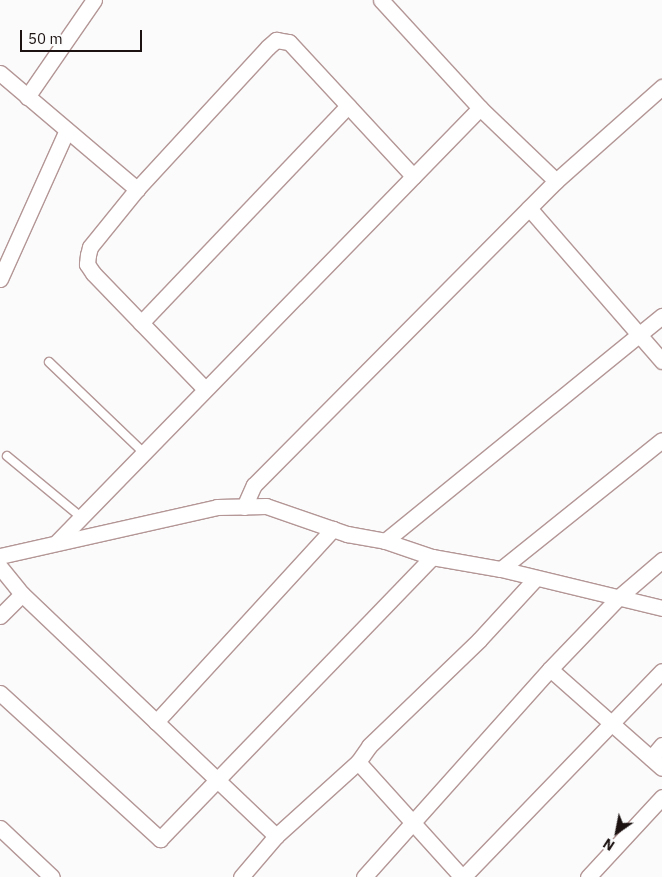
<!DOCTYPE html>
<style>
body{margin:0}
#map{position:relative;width:662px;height:877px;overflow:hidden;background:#fbfbfb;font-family:"IBM Plex Sans",sans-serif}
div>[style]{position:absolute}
.roads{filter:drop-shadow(1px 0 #b49696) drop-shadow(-1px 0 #b49696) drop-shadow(0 1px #b49696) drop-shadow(0 -1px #b49696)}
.service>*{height:8px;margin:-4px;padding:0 4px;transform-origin:4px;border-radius:4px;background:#fff}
.minor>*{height:15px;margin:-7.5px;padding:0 7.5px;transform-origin:7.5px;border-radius:7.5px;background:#fff}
span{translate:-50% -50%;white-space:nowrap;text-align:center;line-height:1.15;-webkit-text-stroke:4px #fbfbfb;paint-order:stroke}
.north{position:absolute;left:592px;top:807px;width:50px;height:50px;-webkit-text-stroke:4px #fbfbfb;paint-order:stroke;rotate:213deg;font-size:14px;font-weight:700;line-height:20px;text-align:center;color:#1c1212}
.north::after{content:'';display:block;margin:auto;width:18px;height:22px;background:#1c1212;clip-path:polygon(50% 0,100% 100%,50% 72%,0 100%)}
.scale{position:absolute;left:20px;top:30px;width:122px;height:22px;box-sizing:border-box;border:2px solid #1c1212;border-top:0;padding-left:6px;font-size:15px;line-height:18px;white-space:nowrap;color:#1c1212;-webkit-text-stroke:4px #fbfbfb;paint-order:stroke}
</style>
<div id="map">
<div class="roads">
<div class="service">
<div style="left:49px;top:362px;width:130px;rotate:43.8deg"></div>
<div style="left:7px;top:456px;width:96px;rotate:39.5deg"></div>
</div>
<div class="minor">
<div style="left:381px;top:0;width:147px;rotate:47.5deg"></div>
<div style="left:480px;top:108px;width:105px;rotate:43.8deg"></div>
<div style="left:0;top:73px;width:180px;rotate:40.3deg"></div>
<div style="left:27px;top:97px;width:118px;rotate:-55.4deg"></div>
<div style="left:529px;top:208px;width:203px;rotate:49deg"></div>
<div style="left:0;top:279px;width:161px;rotate:-65.8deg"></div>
<div style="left:141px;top:323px;width:300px;rotate:-46.4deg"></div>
<div style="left:205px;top:389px;width:161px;rotate:-134deg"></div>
<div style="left:93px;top:273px;width:11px;rotate:-124deg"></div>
<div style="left:87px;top:264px;width:9px;rotate:-84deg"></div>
<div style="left:88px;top:255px;width:8px;rotate:-76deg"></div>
<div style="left:90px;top:247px;width:75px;rotate:-51deg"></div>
<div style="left:137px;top:189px;width:193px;rotate:-47.3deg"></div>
<div style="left:268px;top:47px;width:11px;rotate:-41deg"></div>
<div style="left:276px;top:40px;width:13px;rotate:9deg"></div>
<div style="left:289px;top:42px;width:183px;rotate:47.2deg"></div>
<div style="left:244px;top:507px;width:24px;rotate:-66deg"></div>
<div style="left:254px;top:485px;width:429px;rotate:-45.2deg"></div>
<div style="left:556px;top:181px;width:142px;rotate:-41.6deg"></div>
<div style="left:385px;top:541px;width:357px;rotate:-39.1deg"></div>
<div style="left:57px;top:542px;width:606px;rotate:-45.74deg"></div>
<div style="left:0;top:556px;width:222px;rotate:-12.7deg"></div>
<div style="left:217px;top:507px;width:49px;rotate:-1.2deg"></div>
<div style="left:266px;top:506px;width:86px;rotate:19.1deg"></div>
<div style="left:347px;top:534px;width:39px;rotate:10deg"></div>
<div style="left:385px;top:541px;width:50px;rotate:18.8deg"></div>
<div style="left:432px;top:557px;width:70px;rotate:9.9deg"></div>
<div style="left:501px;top:569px;width:166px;rotate:13.6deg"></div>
<div style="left:0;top:567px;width:35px;rotate:51deg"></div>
<div style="left:22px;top:594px;width:351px;rotate:43.6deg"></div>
<div style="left:276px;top:836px;width:110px;rotate:-42.1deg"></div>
<div style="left:358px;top:762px;width:155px;rotate:47.9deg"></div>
<div style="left:501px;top:569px;width:206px;rotate:-38.7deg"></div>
<div style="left:0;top:616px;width:31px;rotate:-45deg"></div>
<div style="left:550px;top:669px;width:149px;rotate:41.5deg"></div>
<div style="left:0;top:693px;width:217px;rotate:42.4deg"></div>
<div style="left:160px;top:839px;width:392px;rotate:-46deg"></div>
<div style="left:156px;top:722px;width:262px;rotate:-47.5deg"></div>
<div style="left:651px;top:758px;width:17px;rotate:-50deg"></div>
<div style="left:358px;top:762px;width:19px;rotate:-55deg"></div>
<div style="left:369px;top:746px;width:153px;rotate:-43.9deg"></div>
<div style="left:479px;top:640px;width:84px;rotate:-47.4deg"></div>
<div style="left:0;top:828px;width:71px;rotate:43.3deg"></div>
<div style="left:241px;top:877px;width:54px;rotate:-49.5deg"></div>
<div style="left:364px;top:877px;width:279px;rotate:-48.2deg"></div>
<div style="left:550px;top:669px;width:100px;rotate:-46.2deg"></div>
<div style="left:619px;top:597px;width:57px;rotate:-40.7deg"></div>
<div style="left:463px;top:877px;width:286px;rotate:-46deg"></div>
<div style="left:588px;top:877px;width:109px;rotate:-47.2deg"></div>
</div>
</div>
<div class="north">N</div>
<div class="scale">50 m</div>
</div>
